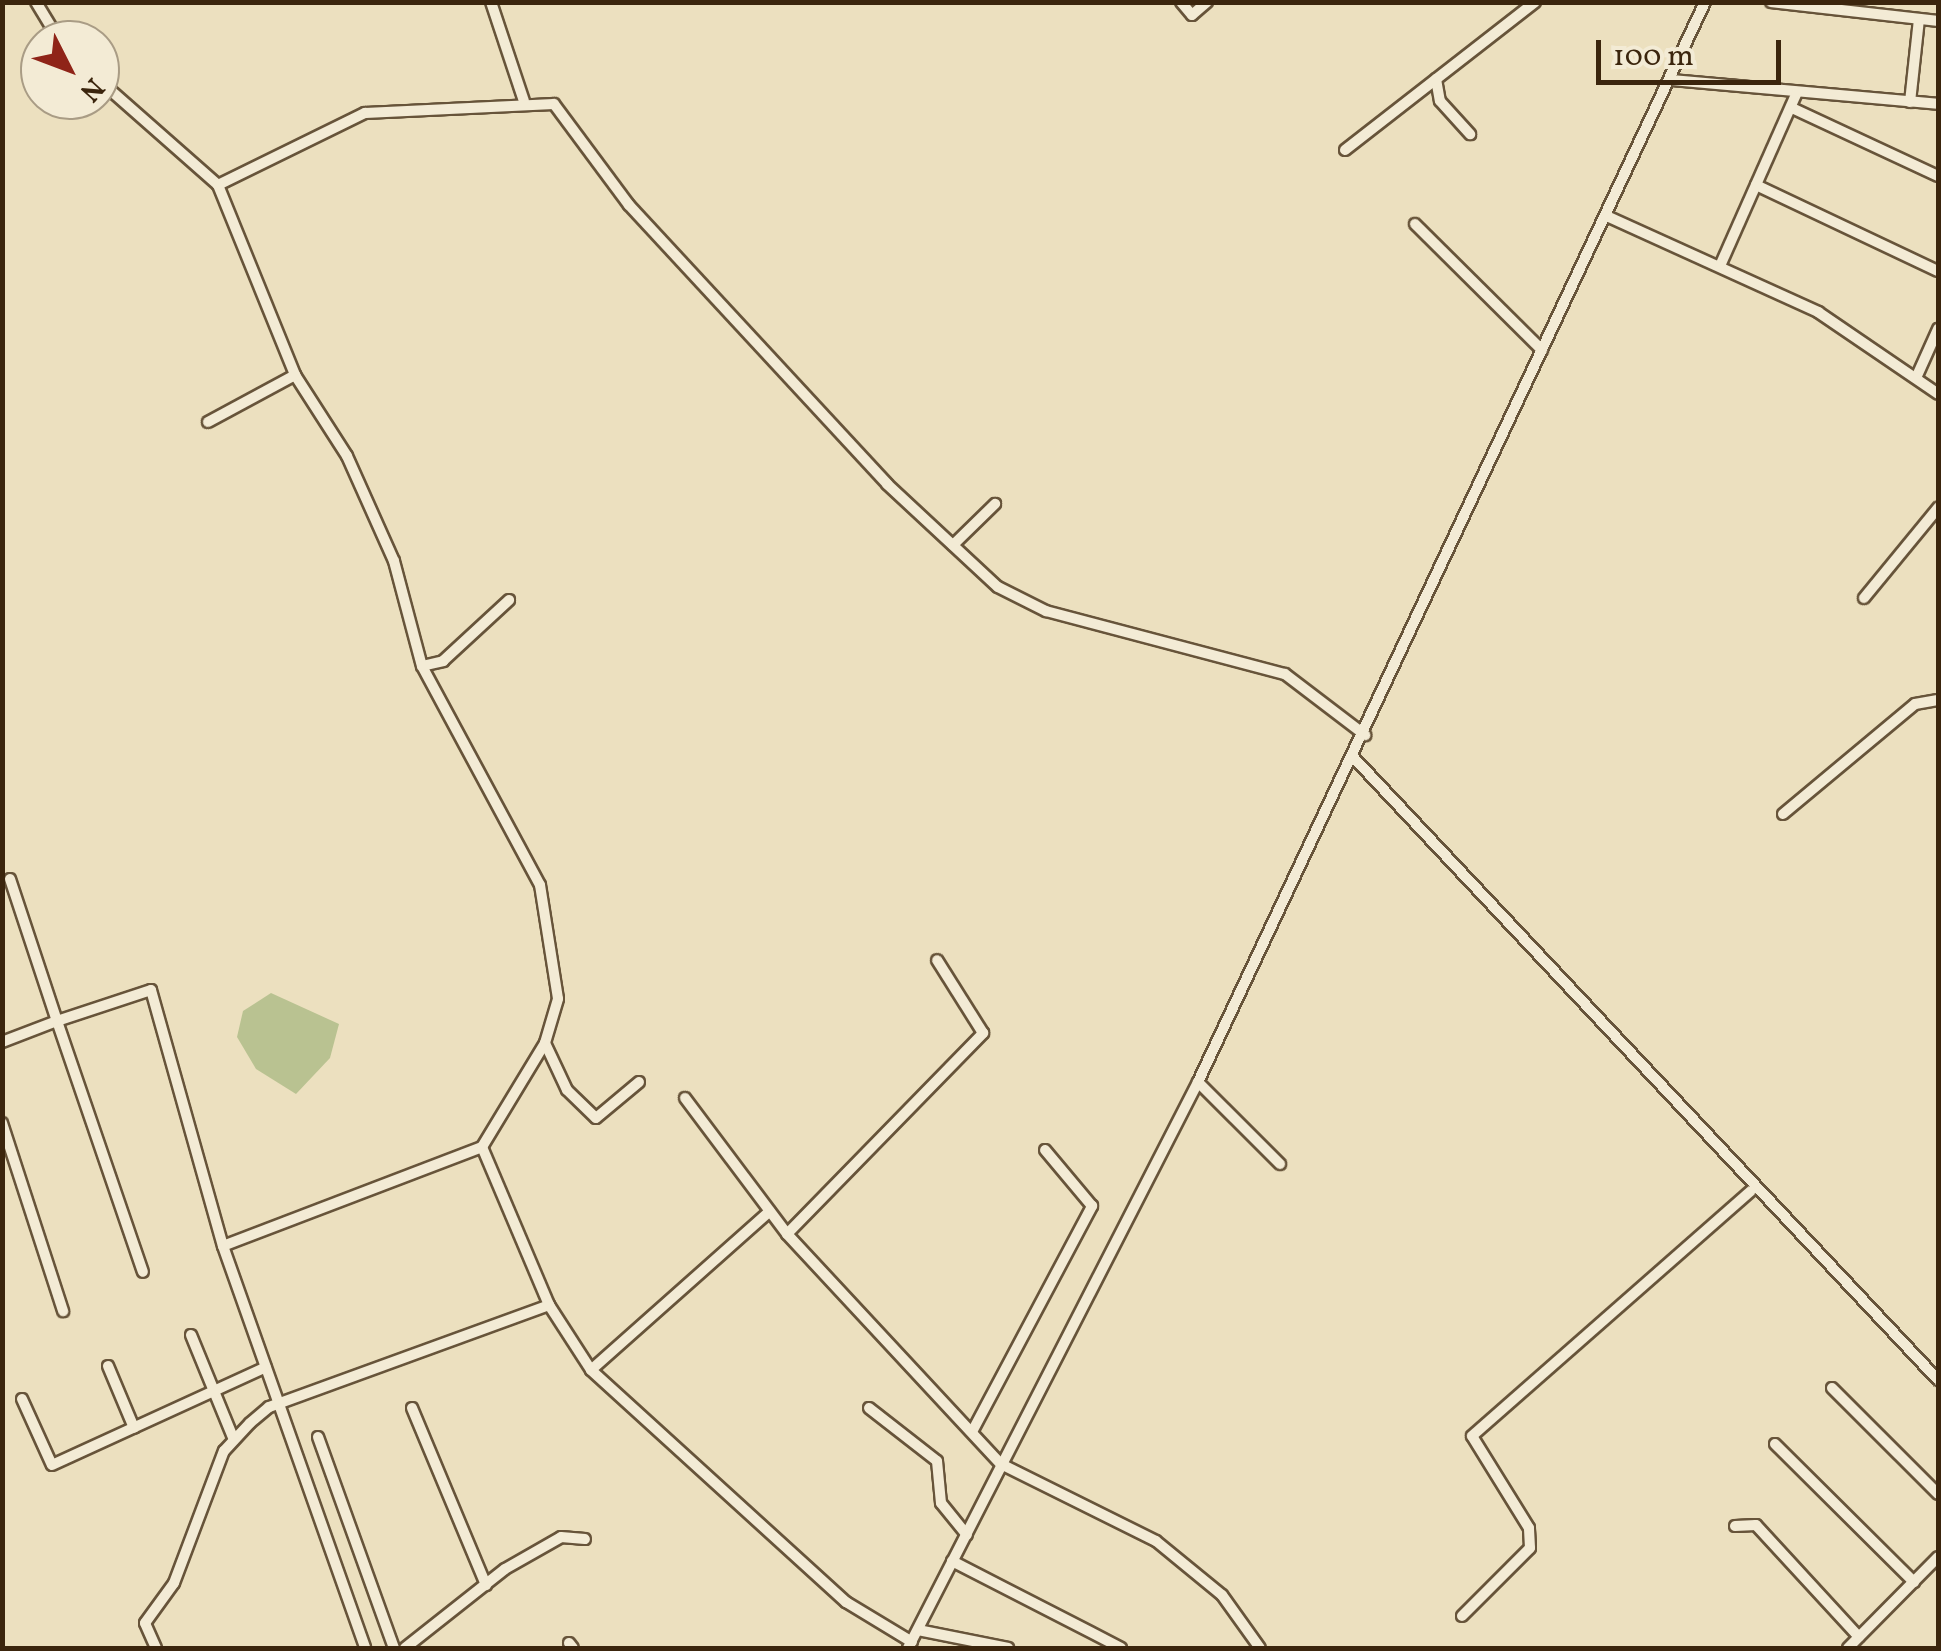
<!DOCTYPE html>
<style>
body{margin:0}
#map{position:relative;width:1941px;height:1651px;overflow:hidden;background:#ece0bf;font-family:Vollkorn,serif}
div>[style]{position:absolute}
.green>*{inset:0;background:#b9c291}
.roads{filter:drop-shadow(2px 0 #67543a) drop-shadow(-2px 0 #67543a) drop-shadow(0 2px #67543a) drop-shadow(0 -2px #67543a)}
.minor>*{height:10px;margin:-5px;padding:0 5px;transform-origin:5px;border-radius:5px;background:#f3ebd5}
span{translate:-50% -50%;white-space:nowrap;text-align:center;line-height:1.15;-webkit-text-stroke:8px #f3ebd5;paint-order:stroke}
.frame{position:absolute;inset:0;border:5px solid #3b250d;pointer-events:none}
.north{position:absolute;left:20px;top:20px;width:100px;height:100px;box-sizing:border-box;background:#f3ebd5;border:2px solid #a99c85;border-radius:50%;rotate:132deg;font-size:28px;font-weight:700;line-height:40px;text-align:center;color:#3b250d}
.north::after{content:'';display:block;margin:auto;width:35px;height:45px;background:#8f2418;clip-path:polygon(50% 0,100% 100%,50% 72%,0 100%)}
.scale{position:absolute;left:1596px;top:40px;width:185px;height:45px;box-sizing:border-box;border:5px solid #3b250d;border-top:0;padding-left:12px;font-size:30px;line-height:35px;white-space:nowrap;color:#3b250d;-webkit-text-stroke:8px #f3ebd5;paint-order:stroke}
</style>
<div id="map">
<div class="green">
<div style="clip-path:polygon(271px 993px,339px 1024px,330px 1058px,296px 1094px,256px 1069px,237px 1037px,243px 1011px)"></div>
</div>
<div class="roads">
<div class="minor">
<div style="left:36px;top:2px;width:44px;rotate:58.8deg"></div>
<div style="left:491px;top:2px;width:104px;rotate:71.6deg"></div>
<div style="left:1181px;top:2px;width:17px;rotate:50deg"></div>
<div style="left:1192px;top:15px;width:20px;rotate:-41deg"></div>
<div style="left:1771px;top:2px;width:168px;rotate:6.5deg"></div>
<div style="left:1436px;top:79px;width:22px;rotate:80deg"></div>
<div style="left:1440px;top:101px;width:45px;rotate:47.7deg"></div>
<div style="left:1671px;top:80px;width:268px;rotate:5.1deg"></div>
<div style="left:100px;top:81px;width:157px;rotate:41.4deg"></div>
<div style="left:218px;top:185px;width:164px;rotate:-26.1deg"></div>
<div style="left:365px;top:113px;width:189px;rotate:-2.7deg"></div>
<div style="left:554px;top:104px;width:126px;rotate:53.4deg"></div>
<div style="left:629px;top:205px;width:380px;rotate:47.2deg"></div>
<div style="left:887px;top:484px;width:151px;rotate:42.9deg"></div>
<div style="left:998px;top:587px;width:54px;rotate:26.6deg"></div>
<div style="left:1046px;top:611px;width:247px;rotate:14.8deg"></div>
<div style="left:1285px;top:674px;width:101px;rotate:37.3deg"></div>
<div style="left:1910px;top:102px;width:83px;rotate:-83.8deg"></div>
<div style="left:1792px;top:108px;width:161px;rotate:25deg"></div>
<div style="left:1345px;top:150px;width:241px;rotate:-37.9deg"></div>
<div style="left:218px;top:185px;width:205px;rotate:67.9deg"></div>
<div style="left:295px;top:375px;width:96px;rotate:57.3deg"></div>
<div style="left:347px;top:456px;width:115px;rotate:65.9deg"></div>
<div style="left:394px;top:561px;width:109px;rotate:75.1deg"></div>
<div style="left:422px;top:666px;width:249px;rotate:61.7deg"></div>
<div style="left:540px;top:885px;width:115px;rotate:81deg"></div>
<div style="left:558px;top:999px;width:46px;rotate:106.5deg"></div>
<div style="left:545px;top:1043px;width:122px;rotate:121.2deg"></div>
<div style="left:482px;top:1147px;width:277px;rotate:159.1deg"></div>
<div style="left:223px;top:1246px;width:426px;rotate:70.5deg"></div>
<div style="left:1756px;top:185px;width:201px;rotate:25.3deg"></div>
<div style="left:1609px;top:217px;width:230px;rotate:24.4deg"></div>
<div style="left:1818px;top:312px;width:145px;rotate:34.3deg"></div>
<div style="left:1415px;top:224px;width:179px;rotate:44.8deg"></div>
<div style="left:1720px;top:266px;width:190px;rotate:-66.1deg"></div>
<div style="left:1916px;top:378px;width:54px;rotate:-65.8deg"></div>
<div style="left:208px;top:422px;width:99px;rotate:-28.4deg"></div>
<div style="left:953px;top:545px;width:59px;rotate:-44.3deg"></div>
<div style="left:1864px;top:598px;width:117px;rotate:-50.6deg"></div>
<div style="left:422px;top:666px;width:22px;rotate:-13deg"></div>
<div style="left:443px;top:661px;width:90px;rotate:-42.7deg"></div>
<div style="left:1354px;top:758px;width:853px;rotate:46.8deg"></div>
<div style="left:1783px;top:814px;width:172px;rotate:-39.8deg"></div>
<div style="left:1915px;top:704px;width:23px;rotate:-10deg"></div>
<div style="left:10px;top:879px;width:150px;rotate:71.7deg"></div>
<div style="left:57px;top:1021px;width:99px;rotate:-18.3deg"></div>
<div style="left:151px;top:990px;width:266px;rotate:74.3deg"></div>
<div style="left:2px;top:1042px;width:59px;rotate:-20.9deg"></div>
<div style="left:57px;top:1021px;width:265px;rotate:71.1deg"></div>
<div style="left:545px;top:1043px;width:52px;rotate:64.9deg"></div>
<div style="left:567px;top:1090px;width:40px;rotate:44deg"></div>
<div style="left:596px;top:1118px;width:56px;rotate:-39.9deg"></div>
<div style="left:1198px;top:1082px;width:116px;rotate:45deg"></div>
<div style="left:685px;top:1098px;width:170px;rotate:53.1deg"></div>
<div style="left:787px;top:1234px;width:314px;rotate:47.1deg"></div>
<div style="left:1001px;top:1464px;width:173px;rotate:26.4deg"></div>
<div style="left:1156px;top:1541px;width:85px;rotate:39.3deg"></div>
<div style="left:1222px;top:1595px;width:65px;rotate:54.4deg"></div>
<div style="left:2px;top:1123px;width:198px;rotate:72deg"></div>
<div style="left:482px;top:1147px;width:172px;rotate:67deg"></div>
<div style="left:549px;top:1305px;width:77px;rotate:57.1deg"></div>
<div style="left:591px;top:1370px;width:345px;rotate:42.3deg"></div>
<div style="left:846px;top:1602px;width:77px;rotate:31.2deg"></div>
<div style="left:787px;top:1234px;width:281px;rotate:-45.7deg"></div>
<div style="left:983px;top:1033px;width:86px;rotate:-122.2deg"></div>
<div style="left:191px;top:1335px;width:113px;rotate:67.7deg"></div>
<div style="left:108px;top:1366px;width:67px;rotate:67.2deg"></div>
<div style="left:591px;top:1370px;width:239px;rotate:-41.6deg"></div>
<div style="left:1832px;top:1388px;width:150px;rotate:45deg"></div>
<div style="left:22px;top:1399px;width:72px;rotate:65.6deg"></div>
<div style="left:52px;top:1465px;width:235px;rotate:-24.6deg"></div>
<div style="left:412px;top:1408px;width:192px;rotate:67.3deg"></div>
<div style="left:869px;top:1408px;width:86px;rotate:37.9deg"></div>
<div style="left:937px;top:1461px;width:42px;rotate:84.6deg"></div>
<div style="left:941px;top:1503px;width:41px;rotate:50.9deg"></div>
<div style="left:973px;top:1430px;width:254px;rotate:-62deg"></div>
<div style="left:1092px;top:1206px;width:73px;rotate:-130deg"></div>
<div style="left:318px;top:1437px;width:224px;rotate:70.2deg"></div>
<div style="left:1775px;top:1444px;width:196px;rotate:44.8deg"></div>
<div style="left:1735px;top:1526px;width:21px;rotate:-3deg"></div>
<div style="left:1756px;top:1525px;width:152px;rotate:47.4deg"></div>
<div style="left:952px;top:1561px;width:190px;rotate:27.2deg"></div>
<div style="left:1462px;top:1616px;width:96px;rotate:-45deg"></div>
<div style="left:1530px;top:1548px;width:20px;rotate:-93deg"></div>
<div style="left:1529px;top:1528px;width:108px;rotate:-121.8deg"></div>
<div style="left:1472px;top:1436px;width:371px;rotate:-41.3deg"></div>
<div style="left:918px;top:1630px;width:92px;rotate:11.3deg"></div>
<div style="left:569px;top:1643px;width:6px;rotate:51deg"></div>
<div style="left:156px;top:1648px;width:27px;rotate:-114deg"></div>
<div style="left:145px;top:1623px;width:49px;rotate:-54.1deg"></div>
<div style="left:174px;top:1583px;width:141px;rotate:-69.3deg"></div>
<div style="left:224px;top:1451px;width:38px;rotate:-47deg"></div>
<div style="left:250px;top:1423px;width:25px;rotate:-40deg"></div>
<div style="left:269px;top:1407px;width:298px;rotate:-20deg"></div>
<div style="left:405px;top:1648px;width:127px;rotate:-38.3deg"></div>
<div style="left:505px;top:1569px;width:64px;rotate:-29.7deg"></div>
<div style="left:561px;top:1537px;width:24px;rotate:5deg"></div>
<div style="left:908px;top:1648px;width:636px;rotate:-62.87deg"></div>
<div style="left:1198px;top:1082px;width:1193px;rotate:-64.85deg"></div>
<div style="left:1848px;top:1648px;width:128px;rotate:-45.3deg"></div>
</div>
</div>
<div class="frame"></div>
<div class="north">N</div>
<div class="scale">100 m</div>
</div>
